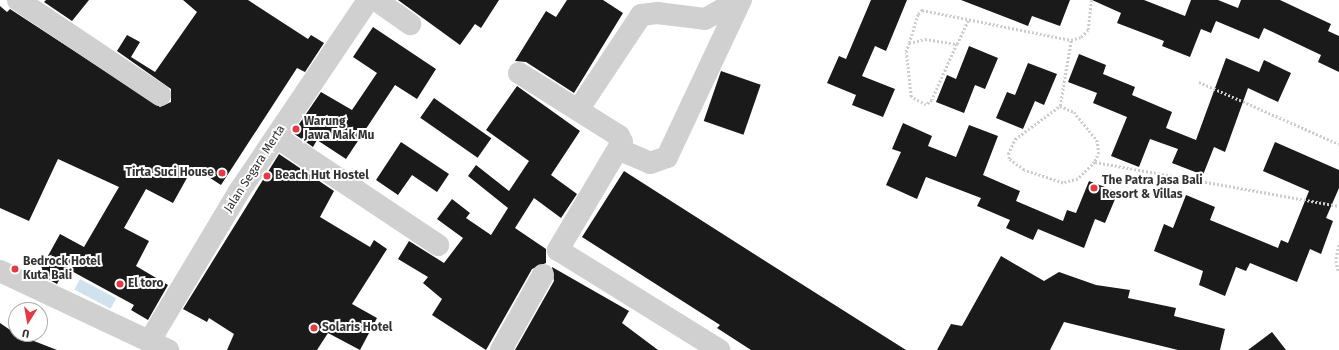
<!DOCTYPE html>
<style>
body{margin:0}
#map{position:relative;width:1339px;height:350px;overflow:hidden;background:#fff;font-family:"Fira Sans",sans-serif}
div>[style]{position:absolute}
.water>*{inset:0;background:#cfe2ee;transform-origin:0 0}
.building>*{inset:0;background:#1a1a1a;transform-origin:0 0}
.path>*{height:2.5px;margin-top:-1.25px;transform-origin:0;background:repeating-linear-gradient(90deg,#cdcdcd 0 2px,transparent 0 4px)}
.minor>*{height:22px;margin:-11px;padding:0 11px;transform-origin:11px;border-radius:11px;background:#d0d0d0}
.dots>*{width:11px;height:11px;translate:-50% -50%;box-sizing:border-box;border:2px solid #fff;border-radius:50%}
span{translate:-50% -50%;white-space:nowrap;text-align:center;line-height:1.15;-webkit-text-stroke:4px #fff;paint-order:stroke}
.poi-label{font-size:12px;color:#333;font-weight:700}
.left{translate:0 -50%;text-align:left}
.right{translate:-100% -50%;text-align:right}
.street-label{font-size:12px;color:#333}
.north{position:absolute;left:8px;top:302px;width:40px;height:40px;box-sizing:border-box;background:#fff;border:1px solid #adadad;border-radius:50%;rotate:191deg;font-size:11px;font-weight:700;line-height:16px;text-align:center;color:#333}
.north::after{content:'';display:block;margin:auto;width:14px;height:18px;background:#e63946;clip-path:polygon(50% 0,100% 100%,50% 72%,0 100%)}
</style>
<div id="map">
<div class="water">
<div style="left:80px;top:279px;width:41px;height:12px;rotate:28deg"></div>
</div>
<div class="building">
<div style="clip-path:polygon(46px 0,89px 0,72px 21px,44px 2px)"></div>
<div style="clip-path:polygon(183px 0,248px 0,308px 39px,311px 35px,324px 43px,305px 72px,297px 68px,221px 185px,193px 167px,173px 203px,146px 189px,124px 228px,149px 241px,136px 266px,168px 285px,148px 320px,131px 310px,134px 305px,66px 268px,57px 284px,38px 274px,60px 234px,84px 247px,119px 187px,58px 159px,29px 221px,0 208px,0 6px,7px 12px,10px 9px,160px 107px,171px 102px,171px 89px,117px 51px,127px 35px,140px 42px,131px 57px,155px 72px,197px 12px)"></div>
<div style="clip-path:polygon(398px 0,499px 0,481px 28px,475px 24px,460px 45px)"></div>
<div style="clip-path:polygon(567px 0,603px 0,623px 13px,574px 93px,526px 62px,515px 61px,546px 11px,556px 17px)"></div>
<div style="clip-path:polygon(871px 0,907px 0,886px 51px,875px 46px,862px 76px,895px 89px,883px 117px,852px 105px,856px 95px,827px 83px,839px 56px,846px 59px)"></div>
<div style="clip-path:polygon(961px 0,1070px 0,1060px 26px,1032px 16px,1028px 26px)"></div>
<div style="clip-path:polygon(1092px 0,1144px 0,1185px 16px,1191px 0,1218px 0,1238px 8px,1241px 0,1280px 0,1331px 24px,1328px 31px,1339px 36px,1339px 72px,1318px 62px,1321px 55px,1264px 28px,1259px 39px,1216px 21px,1211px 33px,1201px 29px,1190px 57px,1162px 46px,1164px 41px,1117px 23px,1121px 13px)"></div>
<div style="clip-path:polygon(373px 27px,436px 69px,417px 99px,395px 85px,346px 159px,317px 140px,313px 147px,293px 133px,321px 92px,352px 110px,377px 73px,353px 57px)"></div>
<div style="clip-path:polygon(969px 46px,998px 58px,985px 89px,975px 85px,964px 113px,936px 102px,947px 75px,956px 79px)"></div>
<div style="clip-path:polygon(1079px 54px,1106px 65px,1103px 74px,1135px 87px,1132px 95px,1172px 112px,1166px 128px,1196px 140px,1226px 58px,1259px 72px,1264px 60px,1291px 73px,1278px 102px,1248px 88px,1225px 152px,1214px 147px,1203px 175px,1172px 163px,1178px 149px,1150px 139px,1139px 167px,1111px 156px,1127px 117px,1093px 103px,1097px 93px,1068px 82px)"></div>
<div style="clip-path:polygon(1028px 63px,1057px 74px,1044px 105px,1035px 101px,1023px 129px,996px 118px,1007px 92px,1015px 95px)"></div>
<div style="left:721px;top:71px;width:42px;height:53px;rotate:19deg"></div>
<div style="clip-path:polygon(517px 86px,580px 131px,551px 175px,577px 194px,561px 218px,534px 198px,515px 228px,546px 249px,546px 263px,532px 269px,486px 350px,432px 315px,442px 299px,423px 283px,428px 277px,398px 259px,409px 241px,444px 263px,463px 238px,437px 219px,452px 199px,470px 213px,466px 218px,491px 235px,508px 208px,468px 176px,476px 165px,509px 191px,529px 161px,486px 130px)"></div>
<div style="left:434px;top:98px;width:70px;height:24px;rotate:35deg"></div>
<div style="clip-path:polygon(903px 123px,932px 136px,928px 146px,956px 157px,969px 125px,998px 136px,983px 175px,1020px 191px,1016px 201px,1063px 221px,1067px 210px,1076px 213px,1089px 181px,1118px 192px,1105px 223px,1095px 219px,1084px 248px,1038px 229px,1033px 240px,1006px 228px,1010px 220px,977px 206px,981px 198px,926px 177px,917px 199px,886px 185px,901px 152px,892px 149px)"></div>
<div style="clip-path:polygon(401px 142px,449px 174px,437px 192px,412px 175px,398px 195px,376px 180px)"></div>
<div style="clip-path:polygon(1275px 142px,1339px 170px,1339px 188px,1326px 218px,1333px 221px,1321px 254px,1310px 249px,1297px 282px,1250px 263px,1246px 271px,1236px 267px,1225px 296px,1199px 285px,1203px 271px,1154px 251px,1164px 224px,1173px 228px,1186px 195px,1215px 207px,1210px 220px,1278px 248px,1281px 240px,1288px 243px,1309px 191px,1263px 171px)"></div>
<div style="clip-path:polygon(279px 154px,334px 191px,320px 217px,370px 247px,374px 240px,387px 249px,352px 304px,377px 318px,360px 350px,328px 333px,317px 350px,227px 350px,234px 334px,209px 318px,207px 322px,183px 309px)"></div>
<div style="clip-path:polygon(624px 171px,762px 259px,906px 350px,751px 350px,717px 328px,720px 325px,582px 237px)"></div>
<div style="clip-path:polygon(1001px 256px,1044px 281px,1059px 272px,1096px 285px,1130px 290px,1128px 298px,1176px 308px,1174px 316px,1225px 329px,1220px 350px,1178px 350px,1064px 322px,1050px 350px,937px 350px,951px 324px,962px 326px)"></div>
<div style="clip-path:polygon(552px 267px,629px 311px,622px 323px,658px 350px,515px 350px,554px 281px)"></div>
<div style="clip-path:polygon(0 323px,16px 334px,57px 350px,0 350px)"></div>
<div style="clip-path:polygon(1272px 332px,1286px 350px,1248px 350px)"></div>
</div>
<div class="path">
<div style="left:909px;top:43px;width:16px;rotate:-14deg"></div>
<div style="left:925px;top:39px;width:32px;rotate:9deg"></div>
<div style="left:957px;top:44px;width:61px;rotate:114.1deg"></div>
<div style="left:932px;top:100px;width:8px;rotate:140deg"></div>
<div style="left:926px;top:105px;width:17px;rotate:-152deg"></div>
<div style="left:911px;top:97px;width:45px;rotate:-96.3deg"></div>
<div style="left:906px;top:52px;width:9px;rotate:-72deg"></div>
<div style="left:909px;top:43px;width:30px;rotate:-73deg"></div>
<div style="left:918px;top:14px;width:6px;rotate:-45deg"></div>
<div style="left:922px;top:10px;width:152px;rotate:11.4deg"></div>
<div style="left:1071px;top:40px;width:10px;rotate:-17deg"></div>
<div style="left:1081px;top:37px;width:10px;rotate:-45deg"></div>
<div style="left:1088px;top:30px;width:30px;rotate:-84deg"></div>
<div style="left:957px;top:44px;width:26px;rotate:-65deg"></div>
<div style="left:1199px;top:82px;width:153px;rotate:23.9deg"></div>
<div style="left:1060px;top:106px;width:67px;rotate:-80.5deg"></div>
<div style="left:1095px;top:162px;width:24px;rotate:135deg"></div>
<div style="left:1078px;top:179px;width:16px;rotate:165deg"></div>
<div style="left:1063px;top:183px;width:41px;rotate:-161.6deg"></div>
<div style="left:1024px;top:170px;width:19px;rotate:-144deg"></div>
<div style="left:1009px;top:159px;width:5px;rotate:-101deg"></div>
<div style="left:1008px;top:154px;width:17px;rotate:-65deg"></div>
<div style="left:1015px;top:139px;width:56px;rotate:-36.3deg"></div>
<div style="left:1060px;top:106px;width:15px;rotate:23deg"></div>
<div style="left:1074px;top:112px;width:36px;rotate:51deg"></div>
<div style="left:1097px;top:140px;width:12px;rotate:81deg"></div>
<div style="left:1099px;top:152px;width:11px;rotate:112deg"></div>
<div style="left:1095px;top:162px;width:248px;rotate:10.2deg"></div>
<div style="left:1339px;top:245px;width:16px;rotate:101deg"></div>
<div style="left:1336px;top:261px;width:12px;rotate:76deg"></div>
</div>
<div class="minor">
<div style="left:18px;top:0;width:171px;rotate:33.8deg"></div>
<div style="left:376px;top:0;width:42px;rotate:35.2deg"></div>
<div style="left:519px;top:73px;width:118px;rotate:32.2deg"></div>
<div style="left:619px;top:136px;width:7px;rotate:63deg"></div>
<div style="left:622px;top:142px;width:126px;rotate:120.7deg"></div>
<div style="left:558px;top:250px;width:190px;rotate:31.8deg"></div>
<div style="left:578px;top:110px;width:114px;rotate:-56.4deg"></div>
<div style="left:641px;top:15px;width:16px;rotate:-7deg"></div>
<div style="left:657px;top:13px;width:48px;rotate:7.1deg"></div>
<div style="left:705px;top:19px;width:39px;rotate:-29deg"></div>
<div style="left:276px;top:137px;width:195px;rotate:33.7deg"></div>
<div style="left:620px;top:150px;width:33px;rotate:23deg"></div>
<div style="left:650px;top:163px;width:18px;rotate:-19deg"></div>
<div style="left:667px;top:157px;width:174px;rotate:-64.8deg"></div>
<div style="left:0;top:271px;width:186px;rotate:25.2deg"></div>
<div style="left:149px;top:342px;width:174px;rotate:-59.1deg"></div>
<div style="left:238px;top:193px;width:233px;rotate:-56deg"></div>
<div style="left:501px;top:350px;width:86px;rotate:-60.8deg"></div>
</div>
<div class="dots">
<div style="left:296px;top:129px;background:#e63946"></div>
<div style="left:222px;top:173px;background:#e63946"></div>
<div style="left:267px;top:176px;background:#e63946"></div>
<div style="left:1094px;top:188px;background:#e63946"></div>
<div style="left:15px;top:269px;background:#e63946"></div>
<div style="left:120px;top:284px;background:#e63946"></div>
<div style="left:314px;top:328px;background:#e63946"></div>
</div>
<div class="poi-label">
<span class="left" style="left:304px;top:129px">Warung<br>Jawa Mak Mu</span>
<span class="right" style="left:214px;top:173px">Tirta Suci House</span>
<span class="left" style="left:275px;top:176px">Beach Hut Hostel</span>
<span class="left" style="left:1102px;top:188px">The Patra Jasa Bali<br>Resort &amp; Villas</span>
<span class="left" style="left:23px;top:269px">Bedrock Hotel<br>Kuta Bali</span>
<span class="left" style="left:128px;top:284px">El toro</span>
<span class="left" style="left:322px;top:328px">Solaris Hotel</span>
</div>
<div class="street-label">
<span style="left:255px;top:169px;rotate:-57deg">Jalan Segara Merta</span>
</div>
<div class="north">U</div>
</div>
